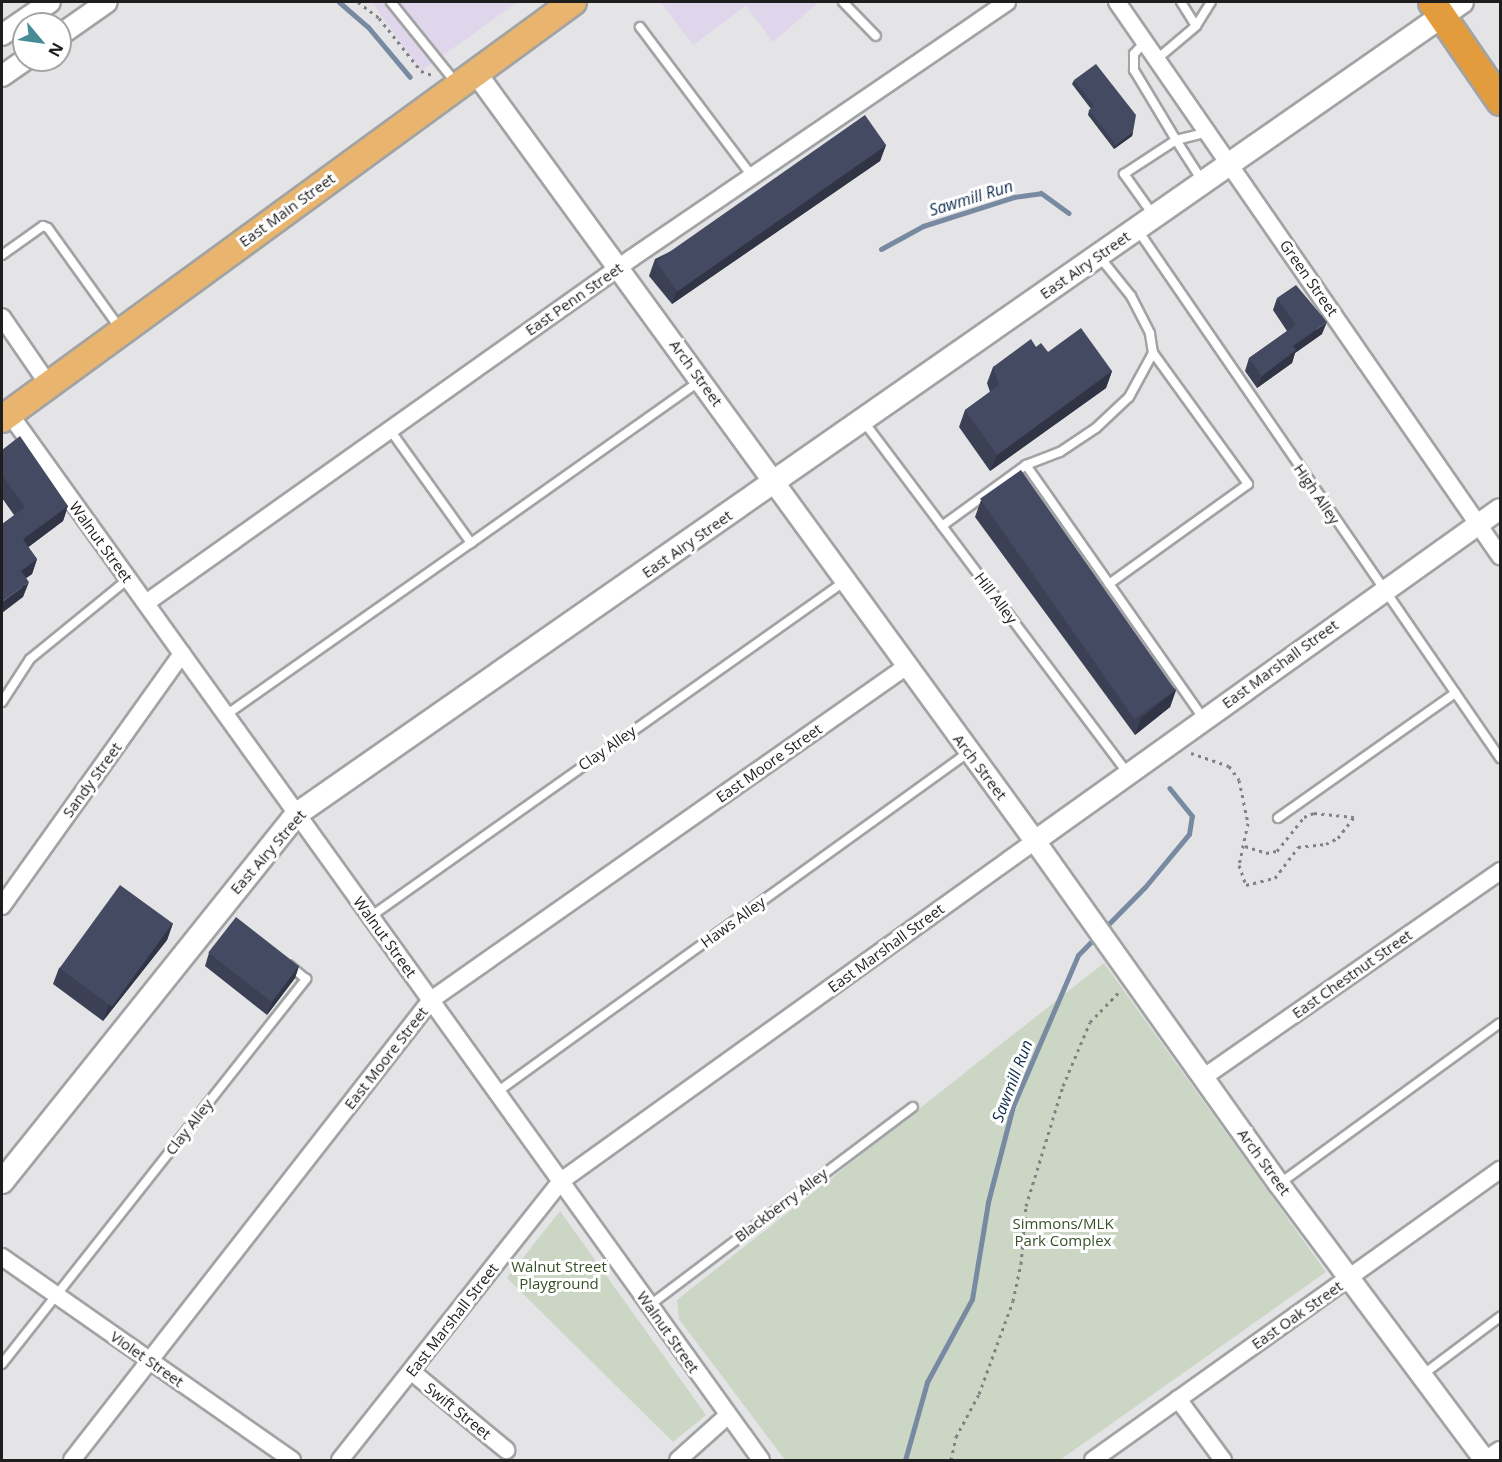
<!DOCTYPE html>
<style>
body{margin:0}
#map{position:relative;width:1502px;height:1462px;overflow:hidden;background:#e4e4e6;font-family:"Open Sans",sans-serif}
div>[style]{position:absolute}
.commercial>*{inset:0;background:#dfd6eb}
.green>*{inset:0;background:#cbd6c5}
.stream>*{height:5px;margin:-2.5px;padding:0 2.5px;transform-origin:2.5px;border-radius:2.5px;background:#788aa2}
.path>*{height:3px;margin-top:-1.5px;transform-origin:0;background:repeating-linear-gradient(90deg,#828284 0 3px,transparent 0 7.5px)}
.roads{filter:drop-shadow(2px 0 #a2a3a4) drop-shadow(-2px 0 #a2a3a4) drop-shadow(0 2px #a2a3a4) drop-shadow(0 -2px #a2a3a4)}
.service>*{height:8px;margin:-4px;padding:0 4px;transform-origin:4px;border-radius:4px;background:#fff}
.minor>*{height:16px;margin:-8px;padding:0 8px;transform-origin:8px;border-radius:8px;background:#fff}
.tertiary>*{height:20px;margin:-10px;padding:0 10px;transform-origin:10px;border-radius:10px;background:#fff}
.secondary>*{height:22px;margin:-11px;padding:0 11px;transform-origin:11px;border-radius:11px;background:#fff}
.primary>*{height:26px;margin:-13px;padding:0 13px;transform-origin:13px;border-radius:13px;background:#e9b56e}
.trunk>*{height:27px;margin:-13.5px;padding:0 13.5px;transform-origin:13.5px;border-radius:13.5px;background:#e29c3e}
.wall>*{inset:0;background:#3b4055}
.shaded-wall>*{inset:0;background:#303445}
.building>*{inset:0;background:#454a63;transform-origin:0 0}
span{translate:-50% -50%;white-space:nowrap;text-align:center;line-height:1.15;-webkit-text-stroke:6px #fff;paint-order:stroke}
.street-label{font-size:15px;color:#1e1e1f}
.park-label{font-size:15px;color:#375127}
.water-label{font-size:16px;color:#112c4f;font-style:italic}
.frame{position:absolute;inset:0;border:3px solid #1e1e1f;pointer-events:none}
.north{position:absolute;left:12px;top:12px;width:60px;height:60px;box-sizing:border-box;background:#fff;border:2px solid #a5a5a5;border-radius:50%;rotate:119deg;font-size:16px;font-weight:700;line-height:24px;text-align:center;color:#1e1e1f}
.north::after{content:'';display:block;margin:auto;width:21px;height:27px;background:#468b96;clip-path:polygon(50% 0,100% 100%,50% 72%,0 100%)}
</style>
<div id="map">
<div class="commercial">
<div style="clip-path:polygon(372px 2px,518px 2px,421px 71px)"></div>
<div style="clip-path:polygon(661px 2px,819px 2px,773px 42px,746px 6px,693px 45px)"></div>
</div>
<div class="green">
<div style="clip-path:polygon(1104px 963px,1326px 1272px,1060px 1460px,785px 1460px,679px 1319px,677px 1300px)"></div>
<div style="clip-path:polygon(560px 1211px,706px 1415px,673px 1442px,507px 1278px)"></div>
</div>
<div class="stream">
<div style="left:339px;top:2px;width:38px;rotate:41deg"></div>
<div style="left:368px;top:27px;width:65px;rotate:50deg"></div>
<div style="left:881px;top:249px;width:48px;rotate:-28.7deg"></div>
<div style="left:923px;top:226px;width:96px;rotate:-17.7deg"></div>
<div style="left:1014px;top:197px;width:27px;rotate:-8deg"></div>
<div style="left:1041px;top:193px;width:34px;rotate:36deg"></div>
<div style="left:905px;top:1460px;width:81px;rotate:-74.2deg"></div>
<div style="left:927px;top:1382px;width:94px;rotate:-61.5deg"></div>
<div style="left:972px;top:1299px;width:98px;rotate:-80.6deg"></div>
<div style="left:988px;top:1202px;width:99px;rotate:-75.4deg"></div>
<div style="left:1013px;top:1106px;width:164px;rotate:-66.7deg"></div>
<div style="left:1078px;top:955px;width:95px;rotate:-45.4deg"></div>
<div style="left:1145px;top:887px;width:69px;rotate:-50.3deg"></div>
<div style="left:1189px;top:834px;width:18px;rotate:-81deg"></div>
<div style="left:1192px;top:816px;width:36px;rotate:-129deg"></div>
</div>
<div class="path">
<div style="left:358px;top:2px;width:26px;rotate:37deg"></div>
<div style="left:379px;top:18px;width:68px;rotate:51.6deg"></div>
<div style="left:421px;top:71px;width:12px;rotate:20deg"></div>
<div style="left:1191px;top:753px;width:40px;rotate:18.9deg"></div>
<div style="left:1229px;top:766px;width:17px;rotate:54deg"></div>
<div style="left:1239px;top:780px;width:44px;rotate:78.2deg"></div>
<div style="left:1248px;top:823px;width:43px;rotate:102.1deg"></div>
<div style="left:1239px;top:865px;width:21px;rotate:71deg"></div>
<div style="left:1246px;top:885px;width:30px;rotate:-14deg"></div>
<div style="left:1275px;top:878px;width:39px;rotate:-53deg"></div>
<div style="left:1298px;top:847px;width:28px;rotate:-6deg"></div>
<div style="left:1326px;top:844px;width:13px;rotate:-27deg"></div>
<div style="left:1338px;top:838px;width:26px;rotate:-53deg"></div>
<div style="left:1245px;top:846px;width:22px;rotate:18deg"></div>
<div style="left:1266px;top:853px;width:11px;rotate:-10deg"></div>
<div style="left:1277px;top:851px;width:43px;rotate:-51.5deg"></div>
<div style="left:1304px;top:817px;width:11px;rotate:-22deg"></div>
<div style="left:1314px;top:813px;width:40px;rotate:5.7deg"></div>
<div style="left:951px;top:1460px;width:24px;rotate:-78deg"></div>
<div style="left:956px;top:1437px;width:49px;rotate:-61.9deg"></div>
<div style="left:979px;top:1394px;width:99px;rotate:-69.9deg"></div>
<div style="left:1013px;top:1301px;width:38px;rotate:-78deg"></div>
<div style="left:1021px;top:1264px;width:58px;rotate:-85.1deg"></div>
<div style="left:1026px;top:1206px;width:126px;rotate:-72.9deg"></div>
<div style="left:1063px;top:1086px;width:69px;rotate:-67.1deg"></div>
<div style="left:1090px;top:1022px;width:43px;rotate:-45.9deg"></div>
</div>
<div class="roads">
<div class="service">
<div style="left:391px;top:2px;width:105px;rotate:51.2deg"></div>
<div style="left:843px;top:2px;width:47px;rotate:45.9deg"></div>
<div style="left:1181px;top:2px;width:28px;rotate:58deg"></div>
<div style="left:640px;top:27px;width:186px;rotate:53.1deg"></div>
<div style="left:1145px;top:42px;width:16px;rotate:133deg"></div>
<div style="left:1134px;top:54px;width:16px;rotate:90deg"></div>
<div style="left:1134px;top:70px;width:82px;rotate:59deg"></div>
<div style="left:1176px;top:140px;width:33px;rotate:-14deg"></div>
<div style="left:1157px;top:59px;width:51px;rotate:-40.2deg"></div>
<div style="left:1196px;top:26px;width:28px;rotate:-58deg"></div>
<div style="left:1154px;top:216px;width:52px;rotate:-125.5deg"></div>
<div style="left:1124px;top:174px;width:62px;rotate:-33.2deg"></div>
<div style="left:1176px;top:140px;width:50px;rotate:57.3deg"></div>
<div style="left:1137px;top:229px;width:642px;rotate:55.54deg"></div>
<div style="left:2px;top:255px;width:50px;rotate:-35.3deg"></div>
<div style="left:43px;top:226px;width:5px;rotate:22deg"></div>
<div style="left:48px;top:228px;width:125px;rotate:54.4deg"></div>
<div style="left:864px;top:422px;width:440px;rotate:53.1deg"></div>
<div style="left:1026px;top:465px;width:310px;rotate:55deg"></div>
<div style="left:942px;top:526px;width:104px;rotate:-36deg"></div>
<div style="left:1026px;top:465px;width:36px;rotate:-21deg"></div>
<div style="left:1060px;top:452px;width:43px;rotate:-33.7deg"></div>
<div style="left:1096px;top:428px;width:45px;rotate:-43.2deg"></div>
<div style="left:1129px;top:397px;width:50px;rotate:-61.4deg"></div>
<div style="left:1153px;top:353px;width:20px;rotate:-99deg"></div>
<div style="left:1150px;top:333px;width:42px;rotate:-117.2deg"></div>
<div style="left:1131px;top:296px;width:51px;rotate:-128.7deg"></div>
<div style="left:471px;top:543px;width:282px;rotate:-35.3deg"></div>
<div style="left:1109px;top:584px;width:171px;rotate:-35.7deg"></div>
<div style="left:1248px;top:484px;width:162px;rotate:-125.9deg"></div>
<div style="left:2px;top:702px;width:51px;rotate:-56.9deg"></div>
<div style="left:30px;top:659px;width:127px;rotate:-39.2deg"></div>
<div style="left:226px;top:715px;width:299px;rotate:-35.1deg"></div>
<div style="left:471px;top:543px;width:139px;rotate:-125.6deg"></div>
<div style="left:1278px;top:818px;width:217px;rotate:-35.2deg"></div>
<div style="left:370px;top:917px;width:582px;rotate:-35.27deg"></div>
<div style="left:497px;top:1092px;width:582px;rotate:-35.77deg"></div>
<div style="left:1279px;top:1184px;width:273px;rotate:-36.1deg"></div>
<div style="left:650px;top:1305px;width:329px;rotate:-37deg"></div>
<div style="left:2px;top:1364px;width:491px;rotate:-51.7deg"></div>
<div style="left:306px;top:979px;width:22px;rotate:-141deg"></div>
<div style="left:1421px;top:1376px;width:99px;rotate:-36.8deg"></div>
</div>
<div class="minor">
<div style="left:1117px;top:2px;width:674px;rotate:55.34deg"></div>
<div style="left:2px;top:317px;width:81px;rotate:55.5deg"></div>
<div style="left:9px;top:413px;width:1289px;rotate:54.31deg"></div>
<div style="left:146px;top:603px;width:596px;rotate:-35.37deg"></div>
<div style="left:632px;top:258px;width:454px;rotate:-34.3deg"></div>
<div style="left:2px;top:906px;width:310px;rotate:-54.5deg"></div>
<div style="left:1204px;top:1077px;width:361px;rotate:-34.8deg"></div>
<div style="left:2px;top:1257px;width:354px;rotate:35deg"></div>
<div style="left:411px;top:1371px;width:124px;rotate:39.7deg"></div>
<div style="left:1178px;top:1399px;width:76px;rotate:53.6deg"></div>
<div style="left:72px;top:1460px;width:584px;rotate:-52.03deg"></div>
<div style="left:431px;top:1000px;width:581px;rotate:-35.06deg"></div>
<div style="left:340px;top:1460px;width:356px;rotate:-51.6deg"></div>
<div style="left:561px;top:1181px;width:583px;rotate:-35.65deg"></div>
<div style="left:678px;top:1460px;width:66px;rotate:-41.9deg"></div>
<div style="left:1093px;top:1460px;width:500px;rotate:-35.5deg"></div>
<div style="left:1485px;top:1460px;width:18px;rotate:-34deg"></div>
</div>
<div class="tertiary">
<div style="left:2px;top:35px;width:58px;rotate:-34.5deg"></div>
<div style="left:60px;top:35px;width:57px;rotate:-35.1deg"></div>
<div style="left:476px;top:73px;width:950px;rotate:53.95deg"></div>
<div style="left:1035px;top:841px;width:421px;rotate:54.6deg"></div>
<div style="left:1279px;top:1184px;width:344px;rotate:53.3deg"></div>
<div style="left:2px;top:76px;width:28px;rotate:-35deg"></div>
<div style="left:1035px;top:841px;width:571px;rotate:-35.53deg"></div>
</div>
<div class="secondary">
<div style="left:2px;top:1182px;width:472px;rotate:-51.3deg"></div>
<div style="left:297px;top:814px;width:1420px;rotate:-34.88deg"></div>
</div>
<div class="primary">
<div style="left:2px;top:419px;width:707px;rotate:-36.14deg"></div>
</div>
<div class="trunk">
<div style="left:1432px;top:2px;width:120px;rotate:55.5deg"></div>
</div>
</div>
<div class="wall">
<div style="clip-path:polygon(1074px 80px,1133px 132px,1132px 136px,1114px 149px,1088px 115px,1089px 110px,1091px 109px,1072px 84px)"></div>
<div style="clip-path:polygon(886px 145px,880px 161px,672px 304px,649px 276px,655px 259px)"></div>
<div style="clip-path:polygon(1277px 298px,1322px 334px,1295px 353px,1292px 363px,1257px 388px,1245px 371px,1249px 358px,1287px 331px,1273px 310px)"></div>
<div style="clip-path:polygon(1036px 347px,1048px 352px,1112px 371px,1106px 388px,990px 471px,959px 427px,965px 410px,990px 392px,987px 383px,993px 367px)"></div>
<div style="clip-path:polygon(2px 450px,68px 506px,63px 521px,28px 547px,37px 559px,32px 574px,26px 578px,23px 597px,14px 515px,2px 498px)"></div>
<div style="clip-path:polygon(981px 500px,1176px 690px,1170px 707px,1135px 735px,975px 517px)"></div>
<div style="clip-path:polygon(173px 923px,167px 940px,103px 1021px,53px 984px,59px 968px)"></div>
<div style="clip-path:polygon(209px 953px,299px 966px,295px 978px,267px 1015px,205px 966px)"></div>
</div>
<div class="shaded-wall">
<div style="clip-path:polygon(1133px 132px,1132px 136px,1114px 149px,1116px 145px)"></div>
<div style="clip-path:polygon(886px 145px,880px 161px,672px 304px,678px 287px)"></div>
<div style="clip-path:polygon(1327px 322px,1322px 334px,1295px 353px,1292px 363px,1257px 388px,1262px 376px,1293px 346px)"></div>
<div style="clip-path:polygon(1112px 371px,1106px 388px,990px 471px,997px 455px)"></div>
<div style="clip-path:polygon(68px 506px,63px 521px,18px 555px,23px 539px)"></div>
<div style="clip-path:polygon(37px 559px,32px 574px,15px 586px,21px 571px)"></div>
<div style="clip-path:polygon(29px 582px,23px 597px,2px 613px,2px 602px)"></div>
<div style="clip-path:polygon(1176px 690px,1170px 707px,1135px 735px,1141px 718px)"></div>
<div style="clip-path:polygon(173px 923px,167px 940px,103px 1021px,109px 1004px)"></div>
<div style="clip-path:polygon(299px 966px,295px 978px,267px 1015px,272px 1003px)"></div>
</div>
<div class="building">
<div style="clip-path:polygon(1096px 64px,1136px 115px,1133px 132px,1116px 145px,1089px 110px,1094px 106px,1074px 80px)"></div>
<div style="left:865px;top:115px;width:37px;height:255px;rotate:55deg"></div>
<div style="clip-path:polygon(1296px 285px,1327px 322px,1293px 346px,1296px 350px,1262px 376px,1249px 358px,1296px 325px,1277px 298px)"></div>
<div style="clip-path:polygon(1081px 328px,1112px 371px,997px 455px,965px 410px,999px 385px,993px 367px,1031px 339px,1036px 347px,1041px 343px,1048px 352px)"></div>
<div style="clip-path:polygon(20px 436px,68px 506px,23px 539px,37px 559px,21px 571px,29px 582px,2px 602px,2px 524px,25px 507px,2px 475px,2px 450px)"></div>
<div style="left:1021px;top:470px;width:269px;height:50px;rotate:55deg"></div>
<div style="left:120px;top:885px;width:65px;height:103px;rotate:36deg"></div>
<div style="left:236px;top:917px;width:80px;height:45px;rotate:38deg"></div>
</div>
<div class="street-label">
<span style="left:287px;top:210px;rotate:-36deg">East Main Street</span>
<span style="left:1085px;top:265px;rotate:-35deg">East Airy Street</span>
<span style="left:1309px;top:278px;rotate:55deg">Green Street</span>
<span style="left:574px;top:299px;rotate:-35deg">East Penn Street</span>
<span style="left:696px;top:373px;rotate:54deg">Arch Street</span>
<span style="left:1317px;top:494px;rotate:56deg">High Alley</span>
<span style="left:101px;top:542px;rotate:54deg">Walnut Street</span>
<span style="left:687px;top:544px;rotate:-35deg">East Airy Street</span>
<span style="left:996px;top:598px;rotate:53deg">Hill Alley</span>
<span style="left:1280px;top:664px;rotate:-36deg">East Marshall Street</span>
<span style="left:607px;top:748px;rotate:-35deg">Clay Alley</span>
<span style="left:769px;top:763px;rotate:-35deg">East Moore Street</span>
<span style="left:980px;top:767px;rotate:53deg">Arch Street</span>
<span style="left:92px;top:780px;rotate:-54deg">Sandy Street</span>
<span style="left:268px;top:852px;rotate:-49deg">East Airy Street</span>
<span style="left:733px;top:922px;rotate:-36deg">Haws Alley</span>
<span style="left:385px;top:937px;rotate:54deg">Walnut Street</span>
<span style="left:886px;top:948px;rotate:-36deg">East Marshall Street</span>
<span style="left:1352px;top:974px;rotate:-35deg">East Chestnut Street</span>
<span style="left:386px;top:1058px;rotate:-52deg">East Moore Street</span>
<span style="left:189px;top:1127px;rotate:-52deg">Clay Alley</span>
<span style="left:1264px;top:1162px;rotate:54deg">Arch Street</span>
<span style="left:781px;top:1205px;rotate:-37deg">Blackberry Alley</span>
<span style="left:1297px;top:1315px;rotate:-35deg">East Oak Street</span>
<span style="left:452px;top:1320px;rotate:-52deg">East Marshall Street</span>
<span style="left:668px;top:1332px;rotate:55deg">Walnut Street</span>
<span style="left:147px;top:1359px;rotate:35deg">Violet Street</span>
<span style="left:458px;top:1411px;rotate:39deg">Swift Street</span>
</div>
<div class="park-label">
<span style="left:1063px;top:1232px">Simmons/MLK<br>Park Complex</span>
<span style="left:559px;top:1275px">Walnut Street<br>Playground</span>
</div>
<div class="water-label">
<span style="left:971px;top:198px;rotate:-17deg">Sawmill Run</span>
<span style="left:1012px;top:1081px;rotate:-69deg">Sawmill Run</span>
</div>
<div class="frame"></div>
<div class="north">N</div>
</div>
